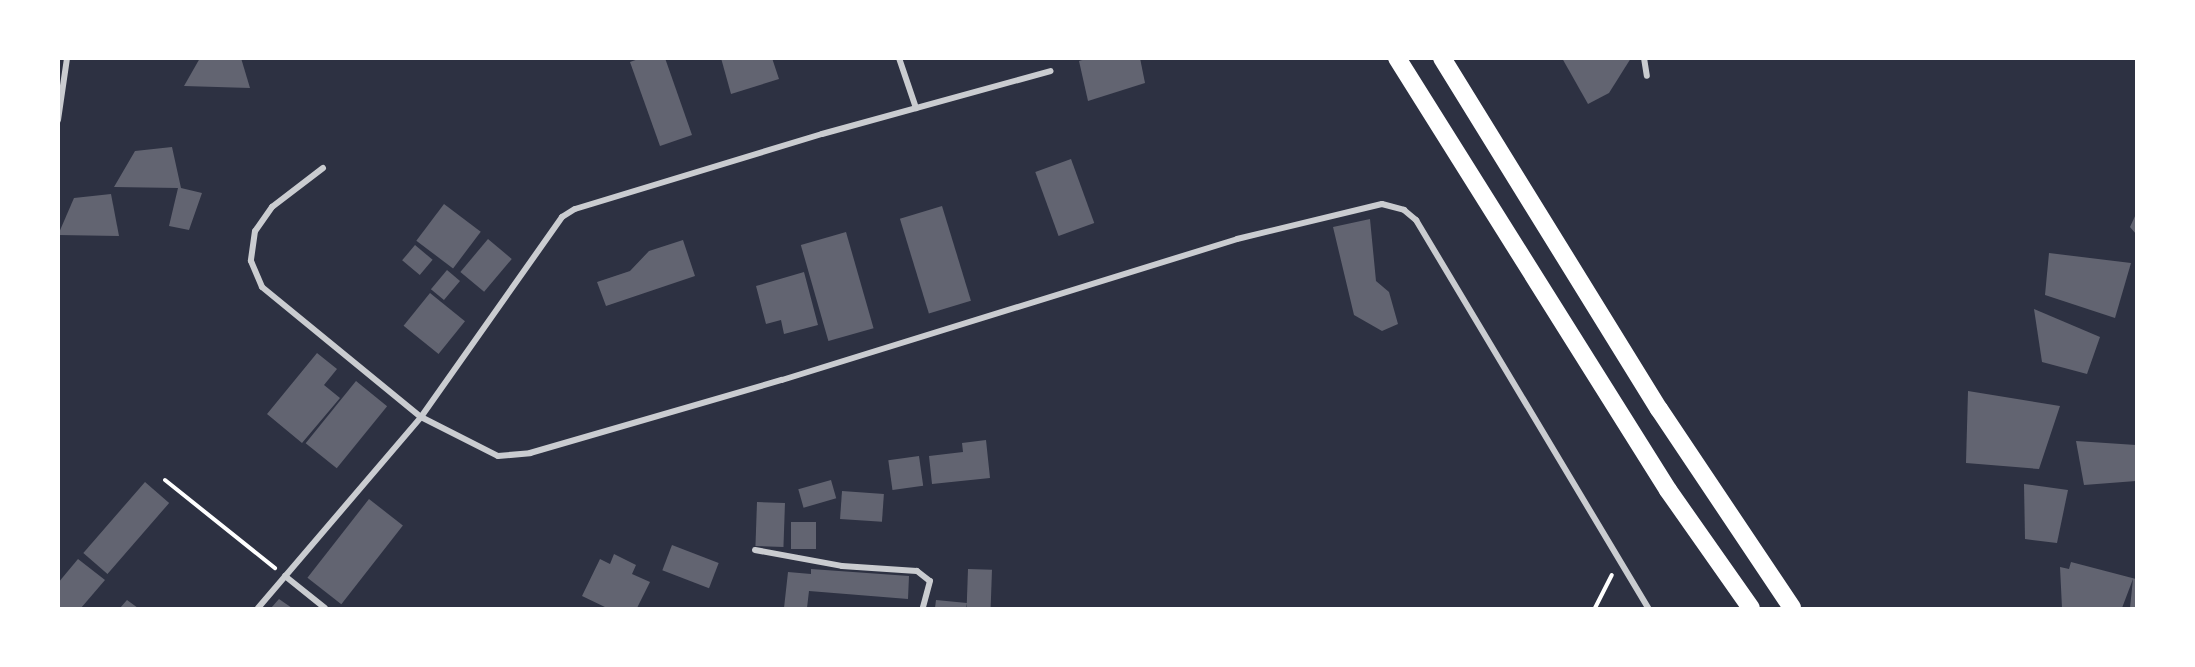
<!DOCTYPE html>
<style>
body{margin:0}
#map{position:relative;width:2195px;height:667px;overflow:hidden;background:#2d3142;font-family:Poppins,sans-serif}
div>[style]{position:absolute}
.building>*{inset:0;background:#626471;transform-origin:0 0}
.path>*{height:4px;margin:-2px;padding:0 2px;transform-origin:2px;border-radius:2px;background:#fff}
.minor>*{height:6px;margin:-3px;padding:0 3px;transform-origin:3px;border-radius:3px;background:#caccd0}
.motorway>*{height:18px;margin:-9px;padding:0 9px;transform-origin:9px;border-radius:9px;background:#fff}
span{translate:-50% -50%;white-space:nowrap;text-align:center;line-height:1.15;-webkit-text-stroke:6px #fff;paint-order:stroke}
.frame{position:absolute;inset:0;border:60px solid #fff;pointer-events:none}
</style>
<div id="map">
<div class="building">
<div style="clip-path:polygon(200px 58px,241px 58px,250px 88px,184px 86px)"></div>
<div style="clip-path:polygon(641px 58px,665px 58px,692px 135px,660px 146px,630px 62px)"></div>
<div style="clip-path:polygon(721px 58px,772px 58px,779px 79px,731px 94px)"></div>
<div style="clip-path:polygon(1089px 58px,1140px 58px,1145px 83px,1088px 101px,1079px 61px)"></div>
<div style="clip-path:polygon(1562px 58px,1631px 58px,1609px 93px,1588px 104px)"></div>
<div style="clip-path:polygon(172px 147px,181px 188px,202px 193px,189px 230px,169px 226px,178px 188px,114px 187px,135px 151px)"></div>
<div style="left:1071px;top:159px;width:68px;height:38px;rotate:70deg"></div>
<div style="clip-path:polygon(111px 194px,119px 236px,58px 235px,74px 198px)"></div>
<div style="left:444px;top:204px;width:46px;height:46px;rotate:37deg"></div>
<div style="left:942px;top:206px;width:99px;height:44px;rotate:73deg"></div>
<div style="clip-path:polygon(2136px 214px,2136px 234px,2130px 227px)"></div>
<div style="clip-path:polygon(1370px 219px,1376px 281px,1389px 292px,1398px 324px,1382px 331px,1354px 315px,1333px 227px)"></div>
<div style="left:846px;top:232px;width:100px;height:47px;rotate:74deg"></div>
<div style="left:488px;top:239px;width:31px;height:43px;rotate:40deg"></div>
<div style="clip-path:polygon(683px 240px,695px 276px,606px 306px,597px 282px,630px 271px,649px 251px)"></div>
<div style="left:415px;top:245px;width:23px;height:20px;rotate:40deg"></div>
<div style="clip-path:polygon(2049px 253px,2131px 263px,2115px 318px,2045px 295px)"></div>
<div style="left:447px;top:270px;width:17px;height:25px;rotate:40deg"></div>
<div style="clip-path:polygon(804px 272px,818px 325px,784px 334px,781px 320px,766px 324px,756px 286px)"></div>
<div style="left:430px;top:293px;width:45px;height:42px;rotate:39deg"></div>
<div style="clip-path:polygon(2034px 309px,2100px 337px,2087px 374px,2042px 362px)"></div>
<div style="clip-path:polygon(317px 353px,337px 369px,324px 385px,340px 398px,302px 443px,267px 414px)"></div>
<div style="left:356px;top:381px;width:40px;height:80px;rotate:39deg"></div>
<div style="clip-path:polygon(1968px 391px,2060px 406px,2039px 469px,1966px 463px)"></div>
<div style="clip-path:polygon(986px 440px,990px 478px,932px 484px,929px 456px,963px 452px,962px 443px)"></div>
<div style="clip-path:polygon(2076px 441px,2136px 445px,2136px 481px,2084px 485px)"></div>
<div style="left:919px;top:456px;width:30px;height:31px;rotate:82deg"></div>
<div style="left:831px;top:480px;width:19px;height:34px;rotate:74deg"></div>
<div style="left:145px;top:482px;width:32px;height:94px;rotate:41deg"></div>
<div style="clip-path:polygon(2024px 484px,2068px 490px,2057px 543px,2025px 539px)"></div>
<div style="left:842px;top:491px;width:42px;height:28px;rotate:4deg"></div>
<div style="left:369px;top:499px;width:43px;height:100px;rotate:38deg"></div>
<div style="left:757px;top:502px;width:28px;height:44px;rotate:2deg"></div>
<div style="left:791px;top:522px;width:25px;height:27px"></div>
<div style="left:672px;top:545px;width:50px;height:27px;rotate:21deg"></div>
<div style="clip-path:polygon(614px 554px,636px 565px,632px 574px,650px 582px,637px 608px,607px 608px,582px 596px,600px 559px,610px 564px)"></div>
<div style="clip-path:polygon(78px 559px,105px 580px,81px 608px,58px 608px,58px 583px)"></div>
<div style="clip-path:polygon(2071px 562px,2136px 579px,2136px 608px,2130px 608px,2133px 579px,2122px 608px,2062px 608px,2060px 567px,2069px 569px)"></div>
<div style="clip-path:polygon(811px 569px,909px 576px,908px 599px,809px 591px,807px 608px,784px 608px,788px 572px,811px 574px)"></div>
<div style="left:968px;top:569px;width:24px;height:39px;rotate:2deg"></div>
<div style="clip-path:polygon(279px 599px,292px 608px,271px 608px)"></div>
<div style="clip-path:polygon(127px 600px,138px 608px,120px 608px)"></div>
<div style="clip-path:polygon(936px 600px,967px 603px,966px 608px,935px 608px)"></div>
</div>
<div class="path">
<div style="left:165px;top:480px;width:141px;rotate:38.7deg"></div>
<div style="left:1595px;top:608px;width:37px;rotate:-63deg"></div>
</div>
<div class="minor">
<div style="left:899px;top:58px;width:53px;rotate:71.2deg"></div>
<div style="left:1644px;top:58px;width:18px;rotate:81deg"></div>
<div style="left:58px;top:120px;width:63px;rotate:-81.7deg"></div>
<div style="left:323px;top:168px;width:64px;rotate:142.6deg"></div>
<div style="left:272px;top:207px;width:29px;rotate:125deg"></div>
<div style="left:255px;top:231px;width:30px;rotate:98deg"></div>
<div style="left:251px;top:261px;width:28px;rotate:67deg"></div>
<div style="left:262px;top:287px;width:205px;rotate:39.3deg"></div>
<div style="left:421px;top:417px;width:86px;rotate:26.9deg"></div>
<div style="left:498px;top:456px;width:32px;rotate:-5deg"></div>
<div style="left:530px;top:453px;width:262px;rotate:-16.2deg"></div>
<div style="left:782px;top:380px;width:476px;rotate:-17.2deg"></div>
<div style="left:1237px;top:239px;width:149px;rotate:-13.6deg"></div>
<div style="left:1382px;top:204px;width:23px;rotate:15deg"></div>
<div style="left:1404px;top:210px;width:16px;rotate:40deg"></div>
<div style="left:1416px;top:220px;width:452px;rotate:59.1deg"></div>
<div style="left:755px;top:550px;width:88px;rotate:10.4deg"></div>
<div style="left:842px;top:566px;width:75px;rotate:3.8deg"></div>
<div style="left:917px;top:571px;width:16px;rotate:38deg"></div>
<div style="left:930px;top:581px;width:28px;rotate:105deg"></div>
<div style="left:285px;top:576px;width:51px;rotate:38.7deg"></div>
<div style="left:258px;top:608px;width:251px;rotate:-49.5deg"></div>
<div style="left:421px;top:417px;width:245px;rotate:-54.8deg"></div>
<div style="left:562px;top:217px;width:15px;rotate:-32deg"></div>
<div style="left:575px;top:209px;width:258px;rotate:-16.9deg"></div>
<div style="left:822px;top:134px;width:237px;rotate:-15.4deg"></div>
</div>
<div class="motorway">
<div style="left:1397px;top:58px;width:510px;rotate:57.9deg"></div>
<div style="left:1668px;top:490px;width:144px;rotate:54.9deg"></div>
<div style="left:1442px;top:58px;width:413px;rotate:58.3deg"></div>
<div style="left:1659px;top:409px;width:239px;rotate:56.2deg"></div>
</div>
<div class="frame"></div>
</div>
